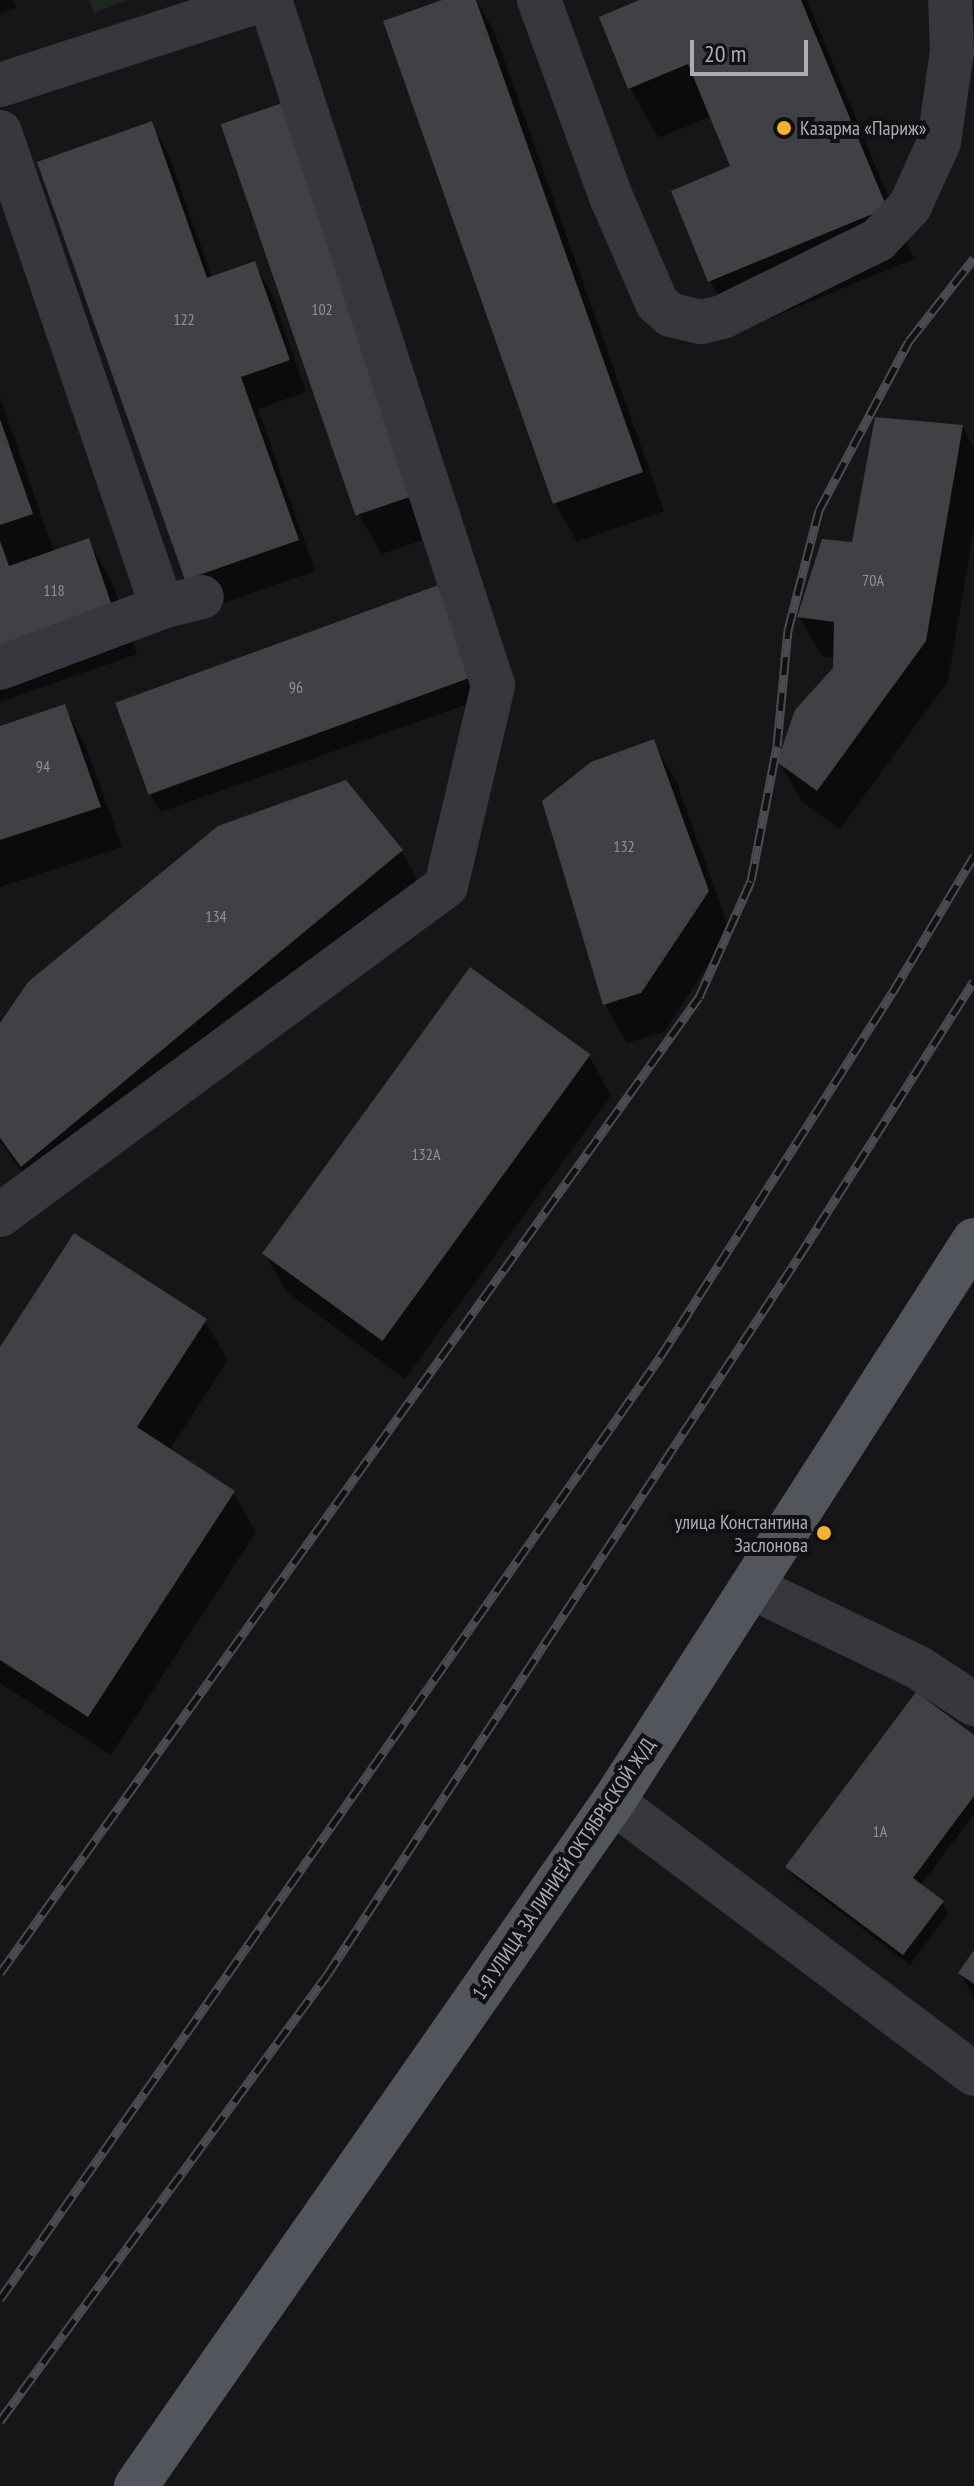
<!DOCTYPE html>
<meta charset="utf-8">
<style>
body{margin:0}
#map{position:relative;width:974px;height:2486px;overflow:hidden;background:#161618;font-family:"PT Sans Narrow",sans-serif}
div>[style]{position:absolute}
.green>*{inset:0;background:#1e261f}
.shadow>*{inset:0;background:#0007}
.building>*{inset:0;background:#404145;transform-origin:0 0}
.minor>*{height:44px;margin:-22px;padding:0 22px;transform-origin:22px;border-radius:22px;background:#37383d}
.major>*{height:44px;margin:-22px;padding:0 22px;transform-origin:22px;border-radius:22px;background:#53555c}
.rail>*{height:9px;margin-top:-4.5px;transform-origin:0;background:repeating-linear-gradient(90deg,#111113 0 18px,#4a4c52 0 36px);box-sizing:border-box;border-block:2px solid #4a4c52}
.dots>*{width:22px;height:22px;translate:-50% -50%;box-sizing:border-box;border:4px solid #111113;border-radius:50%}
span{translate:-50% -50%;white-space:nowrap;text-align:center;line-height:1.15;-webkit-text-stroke:8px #111113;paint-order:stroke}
.number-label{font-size:16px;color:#8e929b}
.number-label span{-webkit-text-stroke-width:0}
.poi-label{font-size:20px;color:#a8adb8}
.left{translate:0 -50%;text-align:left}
.right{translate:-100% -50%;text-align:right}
.street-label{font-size:20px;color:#a8adb8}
.scale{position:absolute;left:690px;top:40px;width:118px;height:36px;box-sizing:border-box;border:4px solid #a8adb8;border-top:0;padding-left:10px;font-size:24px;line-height:28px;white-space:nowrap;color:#a8adb8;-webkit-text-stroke:6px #111113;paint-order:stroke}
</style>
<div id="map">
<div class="green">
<div style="clip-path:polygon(89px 0,128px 0,94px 13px)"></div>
</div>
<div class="shadow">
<div style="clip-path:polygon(0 0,13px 0,16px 8px,0 13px)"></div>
<div style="clip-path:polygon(448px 0,476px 0,494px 31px,664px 511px,577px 542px,555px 503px)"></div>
<div style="clip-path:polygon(645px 0,807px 0,914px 259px,739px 331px,710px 281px,673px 192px,732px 168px,711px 116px,659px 138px,630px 88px)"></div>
<div style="clip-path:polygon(151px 124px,169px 155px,212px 278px,254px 263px,272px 294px,306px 392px,258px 409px,315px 571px,204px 610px,186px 579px)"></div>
<div style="clip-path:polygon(224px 126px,443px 533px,382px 554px,359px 515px)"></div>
<div style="clip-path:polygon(0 397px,54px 552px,88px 541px,111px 580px,137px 654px,0 702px)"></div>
<div style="clip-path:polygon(962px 426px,974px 447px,974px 528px,948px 681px,840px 829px,802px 802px,779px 762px,835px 669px,835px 658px,822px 656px,799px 617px,854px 544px)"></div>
<div style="clip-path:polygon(456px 607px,488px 697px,161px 812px,148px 790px)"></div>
<div style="clip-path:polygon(64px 707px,86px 746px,122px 847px,0 887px,0 728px)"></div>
<div style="clip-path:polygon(653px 742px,676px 781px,730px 931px,664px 1032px,627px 1043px,605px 1004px)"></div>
<div style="clip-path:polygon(345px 782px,402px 852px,424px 891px,45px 1205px,0 1141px,0 1027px)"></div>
<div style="clip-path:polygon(589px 1056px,611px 1096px,405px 1379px,287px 1292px,264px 1253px)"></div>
<div style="clip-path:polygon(205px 1321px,228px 1360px,169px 1451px,233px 1493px,256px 1532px,111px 1755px,0 1683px,0 1350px)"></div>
<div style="clip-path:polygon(974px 1738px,974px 1814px,920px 1886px,942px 1902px,948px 1913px,910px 1965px,794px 1877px,788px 1867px)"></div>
<div style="clip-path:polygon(974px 1954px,974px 1997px,960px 1973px)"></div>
</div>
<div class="building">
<div style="clip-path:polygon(442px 0,476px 0,643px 472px,553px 504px,383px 21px)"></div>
<div style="clip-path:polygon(639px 0,801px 0,887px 208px,708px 282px,671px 191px,730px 166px,688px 64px,628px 89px,599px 17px)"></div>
<div style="left:285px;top:102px;width:414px;height:68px;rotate:71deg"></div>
<div style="clip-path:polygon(152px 121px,207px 278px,255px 261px,290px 360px,241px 377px,299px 540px,185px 580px,37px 162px)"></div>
<div style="clip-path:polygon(875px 417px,963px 425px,926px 641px,817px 791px,777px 762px,795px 710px,833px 668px,834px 622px,797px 617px,822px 539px,852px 542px)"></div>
<div style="clip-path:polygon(0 419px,33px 514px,0 525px)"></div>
<div style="clip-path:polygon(89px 538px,115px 615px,0 655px,0 541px,9px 566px)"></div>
<div style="left:444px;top:583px;width:98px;height:350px;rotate:70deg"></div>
<div style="clip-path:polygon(65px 704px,101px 807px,0 840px,0 726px)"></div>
<div style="clip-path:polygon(654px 739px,709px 891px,641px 993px,603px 1005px,542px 801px,591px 762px)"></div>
<div style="clip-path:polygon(346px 780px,403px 850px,21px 1167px,0 1138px,0 1023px,28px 982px,218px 826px)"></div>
<div style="left:470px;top:967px;width:149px;height:354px;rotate:36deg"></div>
<div style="clip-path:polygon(74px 1233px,207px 1319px,137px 1427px,235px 1491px,88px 1717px,0 1660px,0 1347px)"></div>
<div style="clip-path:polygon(916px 1692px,974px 1735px,974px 1796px,913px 1878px,944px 1901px,903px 1955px,785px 1867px)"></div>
<div style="clip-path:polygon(974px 1950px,974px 1984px,958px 1973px)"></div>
</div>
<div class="minor">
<div style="left:539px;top:0;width:212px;rotate:69.9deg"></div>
<div style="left:612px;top:199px;width:113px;rotate:66.6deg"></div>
<div style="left:657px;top:303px;width:18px;rotate:41deg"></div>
<div style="left:671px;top:315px;width:31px;rotate:13deg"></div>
<div style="left:701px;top:322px;width:22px;rotate:-13deg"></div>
<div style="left:722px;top:317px;width:174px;rotate:-26.3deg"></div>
<div style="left:878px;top:240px;width:47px;rotate:-46.7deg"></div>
<div style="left:910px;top:206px;width:70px;rotate:-65.6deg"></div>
<div style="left:939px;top:142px;width:92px;rotate:-81.9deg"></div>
<div style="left:952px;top:51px;width:51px;rotate:-92.2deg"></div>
<div style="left:0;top:85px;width:274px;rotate:-18deg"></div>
<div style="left:0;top:132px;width:502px;rotate:71.17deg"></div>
<div style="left:0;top:668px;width:173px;rotate:-20.6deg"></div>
<div style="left:162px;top:607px;width:41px;rotate:-14deg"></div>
<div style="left:0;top:1215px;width:554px;rotate:-36.42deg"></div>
<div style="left:446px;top:886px;width:206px;rotate:-76.8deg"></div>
<div style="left:493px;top:685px;width:720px;rotate:-108.03deg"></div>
<div style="left:751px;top:1587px;width:187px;rotate:25.7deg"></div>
<div style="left:919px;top:1668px;width:66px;rotate:33.2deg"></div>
<div style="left:613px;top:1802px;width:452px;rotate:37deg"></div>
</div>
<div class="major">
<div style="left:136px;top:2486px;width:834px;rotate:-55.11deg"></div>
<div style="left:613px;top:1802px;width:668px;rotate:-57.29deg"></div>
</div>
<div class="rail">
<div style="left:0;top:1973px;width:1200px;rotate:-54.39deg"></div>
<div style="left:699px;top:997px;width:127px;rotate:-65.9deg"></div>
<div style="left:751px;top:881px;width:137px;rotate:-79.1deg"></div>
<div style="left:777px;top:746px;width:117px;rotate:-84.6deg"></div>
<div style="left:788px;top:630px;width:124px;rotate:-75.5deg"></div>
<div style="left:819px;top:510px;width:191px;rotate:-62deg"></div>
<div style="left:909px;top:341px;width:105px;rotate:-51.9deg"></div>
<div style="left:0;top:2299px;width:1150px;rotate:-54.98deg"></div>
<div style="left:660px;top:1357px;width:432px;rotate:-57.5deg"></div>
<div style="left:892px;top:993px;width:160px;rotate:-59.1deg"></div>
<div style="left:0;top:2421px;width:553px;rotate:-53.75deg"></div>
<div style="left:327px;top:1975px;width:858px;rotate:-56.7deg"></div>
<div style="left:798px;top:1258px;width:328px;rotate:-57.6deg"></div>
</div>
<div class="dots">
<div style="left:784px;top:128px;background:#f2b134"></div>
<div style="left:824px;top:1533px;background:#f2b134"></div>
</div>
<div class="number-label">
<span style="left:322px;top:309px">102</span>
<span style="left:184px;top:319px">122</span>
<span style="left:873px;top:580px">70А</span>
<span style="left:54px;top:590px">118</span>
<span style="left:296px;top:687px">96</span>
<span style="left:43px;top:766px">94</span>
<span style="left:624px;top:846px">132</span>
<span style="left:216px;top:916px">134</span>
<span style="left:426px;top:1154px">132А</span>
<span style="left:880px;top:1831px">1А</span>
</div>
<div class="poi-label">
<span class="left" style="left:800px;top:128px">Казарма «Париж»</span>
<span class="right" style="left:808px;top:1534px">улица Константина<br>Заслонова</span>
</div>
<div class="street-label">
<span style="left:564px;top:1869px;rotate:-56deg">1-Я УЛИЦА ЗА ЛИНИЕЙ ОКТЯБРЬСКОЙ Ж/Д</span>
</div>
<div class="scale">20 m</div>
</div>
